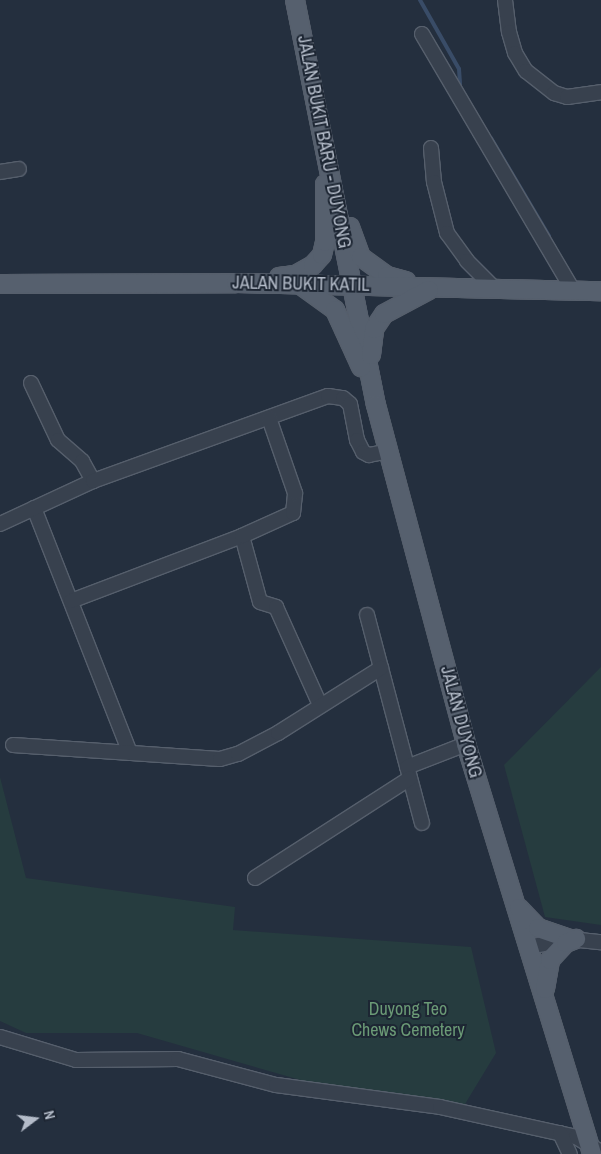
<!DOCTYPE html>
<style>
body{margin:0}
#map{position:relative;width:601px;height:1154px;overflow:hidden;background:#242f3e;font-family:"Archivo Narrow",sans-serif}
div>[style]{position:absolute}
.green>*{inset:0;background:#263c3f}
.stream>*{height:4px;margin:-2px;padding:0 2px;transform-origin:2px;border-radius:2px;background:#394c67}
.roads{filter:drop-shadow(1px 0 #565f6c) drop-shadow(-1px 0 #565f6c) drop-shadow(0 1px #565f6c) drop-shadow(0 -1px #565f6c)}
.minor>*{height:14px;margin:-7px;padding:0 7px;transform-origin:7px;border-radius:7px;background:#38414e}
.major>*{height:18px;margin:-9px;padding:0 9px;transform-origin:9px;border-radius:9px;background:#56606e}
span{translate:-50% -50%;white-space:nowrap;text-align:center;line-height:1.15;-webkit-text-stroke:4px #1d2633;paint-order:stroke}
.street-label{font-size:18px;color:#b4bcc9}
.park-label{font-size:18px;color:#6b9a76}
.north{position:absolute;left:10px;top:1094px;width:50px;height:50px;-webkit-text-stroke:4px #1d2633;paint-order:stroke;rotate:75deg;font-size:14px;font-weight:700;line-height:20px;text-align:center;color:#b4bcc9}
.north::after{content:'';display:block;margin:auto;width:18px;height:22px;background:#b4bcc9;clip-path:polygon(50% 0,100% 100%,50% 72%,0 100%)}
</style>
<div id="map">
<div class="green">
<div style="clip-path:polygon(601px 667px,601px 925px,545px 917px,504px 765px)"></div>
<div style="clip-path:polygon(0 777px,26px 878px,235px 907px,233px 930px,471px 947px,496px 1053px,462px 1109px,304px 1081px,137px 1033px,26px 1033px,0 1021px)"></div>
</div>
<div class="stream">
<div style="left:420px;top:0;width:79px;rotate:60.5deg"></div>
<div style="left:459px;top:69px;width:16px;rotate:86deg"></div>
<div style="left:491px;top:138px;width:114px;rotate:59.4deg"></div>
</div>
<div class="roads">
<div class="minor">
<div style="left:505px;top:0;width:32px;rotate:83deg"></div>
<div style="left:509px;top:32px;width:22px;rotate:74deg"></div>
<div style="left:515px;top:53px;width:21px;rotate:59deg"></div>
<div style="left:526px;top:71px;width:36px;rotate:38deg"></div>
<div style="left:554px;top:93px;width:14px;rotate:17deg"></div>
<div style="left:567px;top:97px;width:34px;rotate:-8deg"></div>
<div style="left:422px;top:34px;width:297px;rotate:59.5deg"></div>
<div style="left:431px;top:148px;width:34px;rotate:85deg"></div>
<div style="left:434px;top:182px;width:53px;rotate:75.7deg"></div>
<div style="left:447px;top:233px;width:34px;rotate:54deg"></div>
<div style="left:467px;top:261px;width:41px;rotate:45deg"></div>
<div style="left:0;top:172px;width:19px;rotate:-9deg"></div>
<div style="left:31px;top:383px;width:63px;rotate:64.7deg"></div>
<div style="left:58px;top:440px;width:32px;rotate:41deg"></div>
<div style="left:82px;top:461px;width:23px;rotate:61deg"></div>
<div style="left:34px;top:508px;width:263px;rotate:68.6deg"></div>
<div style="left:0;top:524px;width:102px;rotate:-24.8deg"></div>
<div style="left:93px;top:481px;width:250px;rotate:-19.9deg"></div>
<div style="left:328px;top:396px;width:15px;rotate:8deg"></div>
<div style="left:343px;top:398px;width:9px;rotate:41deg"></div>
<div style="left:350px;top:404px;width:37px;rotate:79deg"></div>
<div style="left:357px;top:440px;width:13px;rotate:63deg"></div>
<div style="left:363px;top:452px;width:7px;rotate:27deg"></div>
<div style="left:369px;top:455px;width:20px;rotate:-11deg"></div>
<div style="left:242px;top:536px;width:68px;rotate:74.7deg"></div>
<div style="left:260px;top:602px;width:17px;rotate:17deg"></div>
<div style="left:276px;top:607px;width:107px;rotate:65.8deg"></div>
<div style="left:71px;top:601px;width:183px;rotate:-20.8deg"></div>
<div style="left:242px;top:536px;width:56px;rotate:-24.3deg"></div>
<div style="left:293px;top:513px;width:20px;rotate:-84deg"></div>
<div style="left:295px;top:493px;width:79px;rotate:-109.1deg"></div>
<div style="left:367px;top:615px;width:215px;rotate:75.2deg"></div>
<div style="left:13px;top:745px;width:207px;rotate:3.9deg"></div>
<div style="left:220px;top:759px;width:19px;rotate:-16deg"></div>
<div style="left:238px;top:754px;width:45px;rotate:-27.7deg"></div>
<div style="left:278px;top:733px;width:122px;rotate:-32.3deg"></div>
<div style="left:407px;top:767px;width:63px;rotate:-21.3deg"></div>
<div style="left:255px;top:878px;width:184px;rotate:-32.8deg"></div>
<div style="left:528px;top:947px;width:43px;rotate:-10.8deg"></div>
<div style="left:570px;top:939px;width:31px;rotate:6deg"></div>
<div style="left:0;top:1037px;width:79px;rotate:16.8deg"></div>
<div style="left:76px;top:1060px;width:102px;rotate:-0.6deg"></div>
<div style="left:178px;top:1059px;width:101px;rotate:14.9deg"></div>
<div style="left:276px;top:1085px;width:165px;rotate:7.6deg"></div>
<div style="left:440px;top:1107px;width:139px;rotate:12.4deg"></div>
<div style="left:576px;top:1137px;width:29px;rotate:31deg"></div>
<div style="left:560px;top:1133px;width:23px;rotate:65deg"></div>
</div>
<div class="major">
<div style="left:295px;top:0;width:413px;rotate:78.7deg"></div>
<div style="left:376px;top:405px;width:351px;rotate:75.1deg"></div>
<div style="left:466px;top:744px;width:429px;rotate:72.9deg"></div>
<div style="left:350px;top:227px;width:32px;rotate:70deg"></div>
<div style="left:361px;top:257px;width:32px;rotate:36deg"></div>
<div style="left:387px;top:276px;width:20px;rotate:15deg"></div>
<div style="left:279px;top:277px;width:16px;rotate:-7deg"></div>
<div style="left:295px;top:275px;width:21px;rotate:-29deg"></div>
<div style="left:313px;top:265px;width:13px;rotate:-48deg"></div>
<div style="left:322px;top:255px;width:13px;rotate:-77deg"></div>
<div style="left:325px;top:242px;width:58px;rotate:-90deg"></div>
<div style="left:0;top:284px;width:236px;rotate:-0.2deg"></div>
<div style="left:236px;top:283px;width:365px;rotate:1.3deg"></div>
<div style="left:299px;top:284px;width:44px;rotate:35.8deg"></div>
<div style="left:335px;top:310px;width:63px;rotate:65.5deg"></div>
<div style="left:371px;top:355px;width:26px;rotate:-83deg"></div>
<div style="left:374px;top:329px;width:18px;rotate:-56deg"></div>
<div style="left:384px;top:314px;width:51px;rotate:-28.1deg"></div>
<div style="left:519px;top:908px;width:28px;rotate:46deg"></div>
<div style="left:538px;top:928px;width:34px;rotate:19deg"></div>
<div style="left:545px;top:989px;width:29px;rotate:-80deg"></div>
<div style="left:550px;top:960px;width:23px;rotate:-47deg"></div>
<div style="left:566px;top:943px;width:11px;rotate:-22deg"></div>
</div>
</div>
<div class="street-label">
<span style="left:324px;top:142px;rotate:79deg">JALAN BUKIT BARU - DUYONG</span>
<span style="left:301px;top:284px;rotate:1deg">JALAN BUKIT KATIL</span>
<span style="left:461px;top:722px;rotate:75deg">JALAN DUYONG</span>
</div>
<div class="park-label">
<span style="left:408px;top:1020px">Duyong Teo<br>Chews Cemetery</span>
</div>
<div class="north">N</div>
</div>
